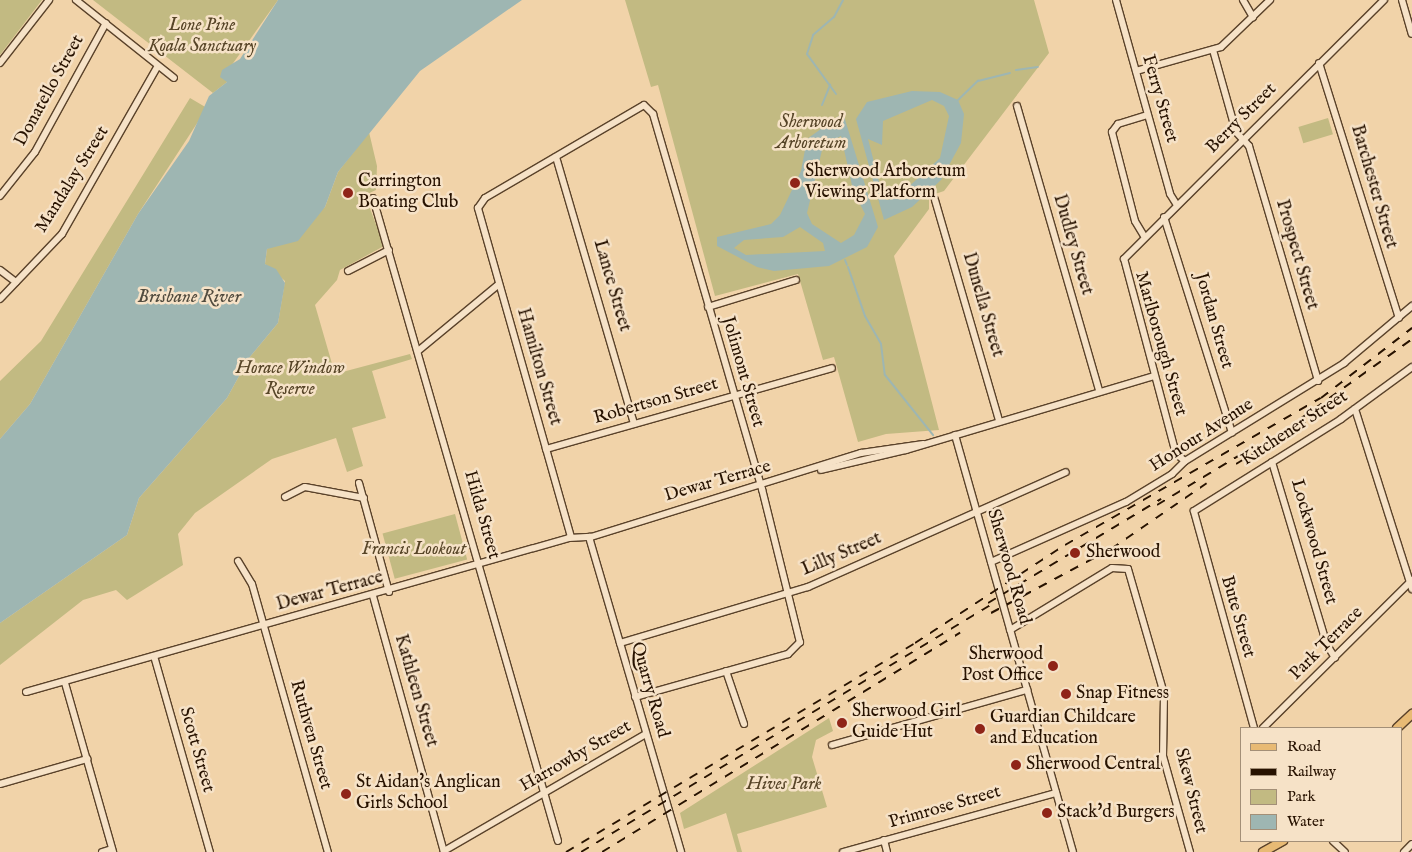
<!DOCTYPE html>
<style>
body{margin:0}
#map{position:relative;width:1412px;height:852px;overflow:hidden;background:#f1d3a9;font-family:"IM FELL English",serif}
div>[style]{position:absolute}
.green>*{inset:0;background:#c2ba82;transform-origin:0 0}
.water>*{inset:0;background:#9eb6b2}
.stream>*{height:2px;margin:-1px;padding:0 1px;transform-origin:1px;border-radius:1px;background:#9eb6b2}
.roads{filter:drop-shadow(1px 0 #5a422a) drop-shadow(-1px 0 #5a422a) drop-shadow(0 1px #5a422a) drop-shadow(0 -1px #5a422a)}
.minor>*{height:6px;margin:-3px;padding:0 3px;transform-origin:3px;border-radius:3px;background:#f6e2c7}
.major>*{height:8px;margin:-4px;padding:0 4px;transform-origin:4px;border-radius:4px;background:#e8ba74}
.rail>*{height:2px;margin-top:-1px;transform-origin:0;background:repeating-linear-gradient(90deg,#271200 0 9px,transparent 0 18px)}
.dots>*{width:14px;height:14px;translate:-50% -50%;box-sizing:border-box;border:2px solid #f6e2c7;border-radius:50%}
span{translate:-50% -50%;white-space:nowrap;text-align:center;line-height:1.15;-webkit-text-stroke:5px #f6e2c7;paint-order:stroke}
.park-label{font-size:18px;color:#564427;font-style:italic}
.street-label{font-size:18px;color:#271200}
.poi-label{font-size:18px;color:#271200}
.left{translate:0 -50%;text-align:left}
.right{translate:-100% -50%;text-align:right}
.water-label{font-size:19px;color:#514b3e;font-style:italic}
.legend{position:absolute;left:1240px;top:727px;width:162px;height:115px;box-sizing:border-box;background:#f6e2c7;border:1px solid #a38f77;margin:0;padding:6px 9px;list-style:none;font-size:15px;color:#271200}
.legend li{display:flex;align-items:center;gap:10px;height:25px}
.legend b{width:25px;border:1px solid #a38f77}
</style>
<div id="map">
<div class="green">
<div style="clip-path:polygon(0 0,42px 0,0 55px)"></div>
<div style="clip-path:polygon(93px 0,278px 0,229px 69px,227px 82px,213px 93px)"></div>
<div style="clip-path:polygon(625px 0,1034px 0,1049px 53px,944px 191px,929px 196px,929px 209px,894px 256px,939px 430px,886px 434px,858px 442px,834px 357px,823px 360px,798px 274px,715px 296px,658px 85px,651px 87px)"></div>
<div style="clip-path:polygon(190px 98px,207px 108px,138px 214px,30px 404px,0 439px,0 381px,41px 341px)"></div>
<div style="left:1328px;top:118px;width:17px;height:31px;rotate:73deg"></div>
<div style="clip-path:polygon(369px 132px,377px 166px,376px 190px,365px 195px,384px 246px,340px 270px,337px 280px,315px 305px,335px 374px,410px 354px,412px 359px,372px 371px,386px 418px,352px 428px,363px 466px,347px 472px,336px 438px,272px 459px,195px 513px,178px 534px,183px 565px,127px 600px,116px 590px,83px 600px,0 665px,0 623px,127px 535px,139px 498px,227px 398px,249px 358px,278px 323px,285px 281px,265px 264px,267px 249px,325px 207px,338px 172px)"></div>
<div style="left:455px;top:514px;width:47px;height:75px;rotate:75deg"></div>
<div style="clip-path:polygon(829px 718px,833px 731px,816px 740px,812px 757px,827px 807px,737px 834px,742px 852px,737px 852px,726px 813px,684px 829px,680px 813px)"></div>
</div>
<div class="water">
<div style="clip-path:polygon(278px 0,522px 0,420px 71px,338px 172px,325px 207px,298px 241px,267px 249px,265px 264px,276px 269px,285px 283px,278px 323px,249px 358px,227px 398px,139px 498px,127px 535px,0 623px,0 439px,30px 404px,138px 214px,189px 141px,209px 96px,227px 82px,220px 77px,222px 70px,240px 59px)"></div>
<div style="clip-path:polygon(evenodd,912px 91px,940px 92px,958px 100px,964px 114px,961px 143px,941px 180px,912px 207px,884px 220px,856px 119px,867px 102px,912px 91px,932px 100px,944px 106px,949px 116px,940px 158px,904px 191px,888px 200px,883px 197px,868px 139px,882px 145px,883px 121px,932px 100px)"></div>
<div style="clip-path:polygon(evenodd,843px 113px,878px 227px,867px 247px,829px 266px,774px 271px,757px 267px,717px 246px,717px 237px,771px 224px,780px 215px,801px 171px,807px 139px,843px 113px,841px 136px,853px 190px,865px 214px,854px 235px,841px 243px,812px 224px,807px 213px,823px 146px,841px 136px,843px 113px,800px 227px,823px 243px,825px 251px,746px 255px,734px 248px,744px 240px,783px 237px,800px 227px)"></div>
</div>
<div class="stream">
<div style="left:1016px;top:70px;width:22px;rotate:-8deg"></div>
<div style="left:836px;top:94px;width:49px;rotate:-125.9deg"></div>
<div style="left:807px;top:54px;width:20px;rotate:-72deg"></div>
<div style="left:813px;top:35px;width:28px;rotate:-41deg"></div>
<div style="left:834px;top:17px;width:19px;rotate:-62deg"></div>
<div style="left:958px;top:100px;width:28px;rotate:-44deg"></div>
<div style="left:978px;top:81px;width:33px;rotate:-14deg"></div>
<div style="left:822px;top:105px;width:22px;rotate:-68deg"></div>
<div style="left:845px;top:260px;width:5px;rotate:68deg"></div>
<div style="left:848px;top:267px;width:52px;rotate:70.9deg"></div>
<div style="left:865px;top:316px;width:32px;rotate:60deg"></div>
<div style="left:881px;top:344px;width:31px;rotate:83deg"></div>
<div style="left:885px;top:375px;width:77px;rotate:51.3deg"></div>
</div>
<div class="roads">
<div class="minor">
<div style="left:76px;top:0;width:125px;rotate:38.5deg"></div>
<div style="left:1116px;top:0;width:201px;rotate:74.4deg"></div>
<div style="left:1170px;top:194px;width:13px;rotate:58deg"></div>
<div style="left:1243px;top:0;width:20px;rotate:60deg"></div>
<div style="left:1402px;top:0;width:35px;rotate:74deg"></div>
<div style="left:1213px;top:50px;width:85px;rotate:74.3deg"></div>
<div style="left:1236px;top:132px;width:19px;rotate:47deg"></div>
<div style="left:1249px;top:146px;width:245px;rotate:73.6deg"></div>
<div style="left:0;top:63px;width:80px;rotate:-52.1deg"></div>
<div style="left:1319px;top:63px;width:267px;rotate:72.6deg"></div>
<div style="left:1136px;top:71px;width:88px;rotate:-15.8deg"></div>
<div style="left:1221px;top:47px;width:68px;rotate:-43.8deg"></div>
<div style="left:1017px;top:106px;width:297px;rotate:73.9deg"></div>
<div style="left:556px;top:157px;width:278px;rotate:73.7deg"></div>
<div style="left:0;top:196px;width:56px;rotate:-51.5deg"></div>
<div style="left:35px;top:152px;width:147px;rotate:-61.2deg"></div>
<div style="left:373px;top:198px;width:669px;rotate:73.95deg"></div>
<div style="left:935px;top:200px;width:229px;rotate:73.8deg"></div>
<div style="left:1164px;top:217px;width:226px;rotate:72.5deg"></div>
<div style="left:1144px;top:236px;width:17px;rotate:-121deg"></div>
<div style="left:1135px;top:221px;width:92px;rotate:-104.5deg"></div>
<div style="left:1112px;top:132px;width:10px;rotate:-53deg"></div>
<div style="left:1118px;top:124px;width:31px;rotate:-17deg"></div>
<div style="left:0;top:270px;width:20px;rotate:37deg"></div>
<div style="left:348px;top:271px;width:46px;rotate:-27.1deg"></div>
<div style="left:0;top:299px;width:90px;rotate:-46.4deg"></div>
<div style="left:62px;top:234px;width:193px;rotate:-60.3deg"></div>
<div style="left:708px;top:307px;width:92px;rotate:-17.1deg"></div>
<div style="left:418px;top:351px;width:105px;rotate:-39.6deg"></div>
<div style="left:1355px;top:409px;width:189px;rotate:72.4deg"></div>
<div style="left:955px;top:435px;width:433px;rotate:74.2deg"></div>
<div style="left:546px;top:449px;width:297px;rotate:-15.8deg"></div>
<div style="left:1185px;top:461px;width:11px;rotate:-142deg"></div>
<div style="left:1176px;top:454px;width:202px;rotate:-104.9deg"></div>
<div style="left:1124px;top:259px;width:367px;rotate:-44.9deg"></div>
<div style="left:1272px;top:462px;width:191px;rotate:73.3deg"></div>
<div style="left:1327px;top:645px;width:15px;rotate:58deg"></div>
<div style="left:821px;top:470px;width:87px;rotate:-13.2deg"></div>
<div style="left:906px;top:450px;width:259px;rotate:-16.6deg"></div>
<div style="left:359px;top:483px;width:113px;rotate:74.6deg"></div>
<div style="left:285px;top:497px;width:22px;rotate:-27deg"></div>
<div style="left:305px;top:487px;width:60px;rotate:10.6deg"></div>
<div style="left:571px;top:537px;width:342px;rotate:-105.8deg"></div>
<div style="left:478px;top:208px;width:12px;rotate:-55deg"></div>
<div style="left:485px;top:198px;width:184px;rotate:-30.3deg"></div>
<div style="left:644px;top:105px;width:13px;rotate:45deg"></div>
<div style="left:653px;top:114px;width:391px;rotate:73.8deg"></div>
<div style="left:762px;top:489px;width:158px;rotate:76.1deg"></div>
<div style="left:800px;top:642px;width:17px;rotate:135deg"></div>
<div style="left:788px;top:654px;width:159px;rotate:164.3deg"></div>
<div style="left:589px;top:537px;width:328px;rotate:73.7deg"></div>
<div style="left:238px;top:561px;width:27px;rotate:59deg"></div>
<div style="left:252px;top:584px;width:279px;rotate:74.2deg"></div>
<div style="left:991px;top:562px;width:148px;rotate:-24deg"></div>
<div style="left:1126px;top:502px;width:54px;rotate:-31.3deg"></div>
<div style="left:1172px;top:474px;width:18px;rotate:-45deg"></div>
<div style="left:1185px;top:461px;width:187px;rotate:-31.6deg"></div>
<div style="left:1344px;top:363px;width:89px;rotate:-40deg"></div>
<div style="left:373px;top:596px;width:266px;rotate:74.5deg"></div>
<div style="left:1010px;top:630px;width:119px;rotate:-31.3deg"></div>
<div style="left:1112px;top:568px;width:16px;rotate:4deg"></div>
<div style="left:1128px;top:569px;width:130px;rotate:73.9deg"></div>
<div style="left:1164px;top:694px;width:62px;rotate:90.9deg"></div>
<div style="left:1163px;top:756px;width:100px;rotate:74.3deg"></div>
<div style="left:620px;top:643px;width:196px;rotate:-16.6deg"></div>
<div style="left:808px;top:587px;width:282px;rotate:-24deg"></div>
<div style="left:154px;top:656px;width:204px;rotate:74.1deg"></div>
<div style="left:726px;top:671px;width:56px;rotate:71.2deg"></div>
<div style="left:65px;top:683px;width:176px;rotate:74.1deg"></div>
<div style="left:26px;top:692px;width:564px;rotate:-15.83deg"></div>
<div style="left:569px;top:538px;width:22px;rotate:-3deg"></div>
<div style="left:591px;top:537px;width:283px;rotate:-17.3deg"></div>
<div style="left:861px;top:453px;width:63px;rotate:-8.3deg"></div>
<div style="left:1254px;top:728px;width:225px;rotate:-105.5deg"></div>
<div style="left:1194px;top:511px;width:173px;rotate:-32deg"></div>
<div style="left:1341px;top:419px;width:88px;rotate:-36.2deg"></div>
<div style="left:1263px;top:728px;width:210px;rotate:-44.8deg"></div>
<div style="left:832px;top:745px;width:203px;rotate:-15.8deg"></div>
<div style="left:0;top:784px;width:91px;rotate:-16deg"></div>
<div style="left:884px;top:840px;width:12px;rotate:76deg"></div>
<div style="left:1333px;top:841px;width:16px;rotate:43deg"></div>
<div style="left:444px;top:851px;width:233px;rotate:-30.1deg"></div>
<div style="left:102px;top:852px;width:10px;rotate:-17deg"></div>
<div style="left:843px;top:852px;width:221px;rotate:-15.5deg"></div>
<div style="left:1404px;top:852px;width:11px;rotate:-45deg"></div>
</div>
<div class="major">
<div style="left:1397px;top:728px;width:21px;rotate:-43deg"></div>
<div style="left:1263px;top:852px;width:23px;rotate:-29deg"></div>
</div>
</div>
<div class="rail">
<div style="left:1300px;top:419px;width:138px;rotate:-35.5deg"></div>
<div style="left:1236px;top:464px;width:84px;rotate:-31.4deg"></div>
<div style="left:1157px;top:505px;width:97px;rotate:-31.1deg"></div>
<div style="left:988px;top:603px;width:202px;rotate:-31deg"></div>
<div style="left:991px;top:613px;width:136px;rotate:-28.1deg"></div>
<div style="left:1111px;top:549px;width:116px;rotate:-34.5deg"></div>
<div style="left:566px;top:852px;width:407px;rotate:-30.9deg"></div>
<div style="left:915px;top:643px;width:179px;rotate:-33.2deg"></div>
<div style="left:1065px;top:545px;width:295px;rotate:-29.9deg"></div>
<div style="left:1321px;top:398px;width:115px;rotate:-37.6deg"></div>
<div style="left:581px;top:852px;width:484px;rotate:-31.1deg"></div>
<div style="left:602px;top:852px;width:420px;rotate:-31.5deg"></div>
</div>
<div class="dots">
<div style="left:795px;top:183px;background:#8f2418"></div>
<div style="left:348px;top:193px;background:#8f2418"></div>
<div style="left:1075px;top:553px;background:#8f2418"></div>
<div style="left:1053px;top:666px;background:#8f2418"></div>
<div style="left:1066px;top:694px;background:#8f2418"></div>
<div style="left:842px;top:723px;background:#8f2418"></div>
<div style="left:980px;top:729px;background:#8f2418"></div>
<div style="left:1016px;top:765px;background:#8f2418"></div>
<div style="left:346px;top:794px;background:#8f2418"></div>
<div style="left:1047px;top:813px;background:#8f2418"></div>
</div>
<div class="park-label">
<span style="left:202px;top:37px">Lone Pine<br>Koala Sanctuary</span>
<span style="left:811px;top:134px">Sherwood<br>Arboretum</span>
<span style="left:290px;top:380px">Horace Window<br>Reserve</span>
<span style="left:414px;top:550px">Francis Lookout</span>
<span style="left:784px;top:785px">Hives Park</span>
</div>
<div class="street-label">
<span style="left:50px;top:91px;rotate:-61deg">Donatello Street</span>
<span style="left:1159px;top:99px;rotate:74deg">Ferry Street</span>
<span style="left:1242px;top:119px;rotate:-45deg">Berry Street</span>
<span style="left:73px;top:180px;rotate:-58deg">Mandalay Street</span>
<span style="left:1373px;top:187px;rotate:74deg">Barchester Street</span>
<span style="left:1072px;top:245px;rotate:74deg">Dudley Street</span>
<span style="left:1296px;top:255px;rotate:74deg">Prospect Street</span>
<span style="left:611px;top:286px;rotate:74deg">Lance Street</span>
<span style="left:982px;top:305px;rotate:74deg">Dunella Street</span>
<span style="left:1213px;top:321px;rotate:74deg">Jordan Street</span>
<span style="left:1160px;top:344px;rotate:74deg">Marlborough Street</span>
<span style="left:538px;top:367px;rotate:74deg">Hamilton Street</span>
<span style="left:742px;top:372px;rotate:74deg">Jolimont Street</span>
<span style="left:656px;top:402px;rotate:-16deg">Robertson Street</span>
<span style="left:1295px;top:429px;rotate:-33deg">Kitchener Street</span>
<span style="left:1202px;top:436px;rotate:-33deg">Honour Avenue</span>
<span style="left:718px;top:482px;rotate:-16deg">Dewar Terrace</span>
<span style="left:481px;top:515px;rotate:74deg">Hilda Street</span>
<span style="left:1313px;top:542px;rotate:74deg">Lockwood Street</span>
<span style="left:842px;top:555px;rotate:-23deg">Lilly Street</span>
<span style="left:1008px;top:567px;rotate:74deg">Sherwood Road</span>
<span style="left:330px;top:592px;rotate:-15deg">Dewar Terrace</span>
<span style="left:1237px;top:617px;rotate:74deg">Bute Street</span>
<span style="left:1327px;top:644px;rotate:-45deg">Park Terrace</span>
<span style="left:649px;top:690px;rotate:74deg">Quarry Road</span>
<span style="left:415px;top:691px;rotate:74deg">Kathleen Street</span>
<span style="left:310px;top:735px;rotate:74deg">Ruthven Street</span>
<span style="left:196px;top:750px;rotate:74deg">Scott Street</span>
<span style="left:576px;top:757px;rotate:-30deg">Harrowby Street</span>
<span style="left:1190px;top:791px;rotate:76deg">Skew Street</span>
<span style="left:945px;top:808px;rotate:-16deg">Primrose Street</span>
</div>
<div class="poi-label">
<span class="left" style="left:805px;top:183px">Sherwood Arboretum<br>Viewing Platform</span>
<span class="left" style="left:358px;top:193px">Carrington<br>Boating Club</span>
<span class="left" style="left:1086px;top:553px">Sherwood</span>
<span class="right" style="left:1043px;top:666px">Sherwood<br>Post Office</span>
<span class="left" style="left:1076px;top:694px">Snap Fitness</span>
<span class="left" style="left:852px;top:723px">Sherwood Girl<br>Guide Hut</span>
<span class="left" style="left:990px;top:729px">Guardian Childcare<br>and Education</span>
<span class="left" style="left:1026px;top:765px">Sherwood Central</span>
<span class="left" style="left:356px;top:794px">St Aidan's Anglican<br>Girls School</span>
<span class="left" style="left:1057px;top:813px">Stack'd Burgers</span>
</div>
<div class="water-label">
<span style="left:189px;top:298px">Brisbane River</span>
</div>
<ul class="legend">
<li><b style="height:6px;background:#e8ba74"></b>Road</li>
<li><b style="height:6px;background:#271200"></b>Railway</li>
<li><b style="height:14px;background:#c2ba82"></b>Park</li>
<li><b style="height:14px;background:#9eb6b2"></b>Water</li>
</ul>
</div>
